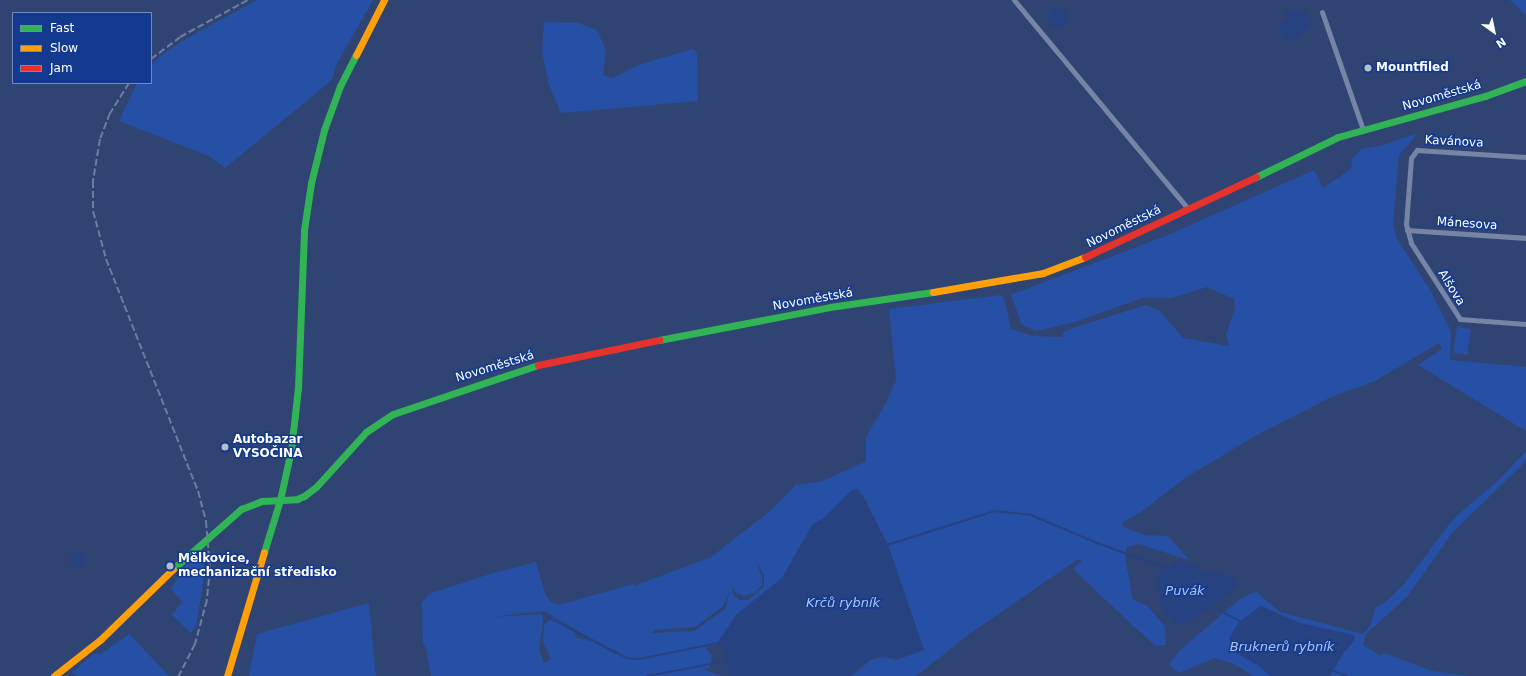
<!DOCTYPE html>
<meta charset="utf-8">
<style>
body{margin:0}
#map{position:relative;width:1526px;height:676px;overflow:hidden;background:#2f4473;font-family:"DejaVu Sans",sans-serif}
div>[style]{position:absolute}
.green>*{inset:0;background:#2650a6;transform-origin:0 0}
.water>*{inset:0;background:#264281}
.round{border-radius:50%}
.stream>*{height:2px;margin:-1px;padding:0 1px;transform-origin:1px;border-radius:1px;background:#264281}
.street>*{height:5px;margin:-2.5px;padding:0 2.5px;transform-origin:2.5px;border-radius:2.5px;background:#7685a6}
.fast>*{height:7px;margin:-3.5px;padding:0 3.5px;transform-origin:3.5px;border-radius:3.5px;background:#30b455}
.slow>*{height:7px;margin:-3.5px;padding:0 3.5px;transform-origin:3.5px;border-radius:3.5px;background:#ff9f0a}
.jam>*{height:7px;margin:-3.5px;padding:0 3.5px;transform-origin:3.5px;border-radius:3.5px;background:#e5322d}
.rail>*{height:2px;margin-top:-1px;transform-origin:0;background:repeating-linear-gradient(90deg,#6e7d9e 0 7px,transparent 0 10px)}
.dots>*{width:11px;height:11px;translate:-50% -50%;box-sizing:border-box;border:2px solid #133a8f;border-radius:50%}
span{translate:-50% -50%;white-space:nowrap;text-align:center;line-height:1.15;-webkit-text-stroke:3px #133a8f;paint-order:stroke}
.poi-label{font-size:12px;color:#fff;font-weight:700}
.left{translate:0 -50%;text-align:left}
.street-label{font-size:12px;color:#fff}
.water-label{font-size:13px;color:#aac4f8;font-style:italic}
.legend{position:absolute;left:12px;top:12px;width:140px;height:72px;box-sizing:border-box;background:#133a8f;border:1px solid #7189bc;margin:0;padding:5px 7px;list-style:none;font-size:12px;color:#fff}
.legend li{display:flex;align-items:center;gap:8px;height:20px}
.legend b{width:20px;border:1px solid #7189bc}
.north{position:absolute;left:1474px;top:12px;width:40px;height:40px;-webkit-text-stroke:3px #133a8f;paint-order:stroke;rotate:147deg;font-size:11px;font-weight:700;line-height:16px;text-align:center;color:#fff}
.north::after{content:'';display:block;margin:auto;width:14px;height:18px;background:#fff;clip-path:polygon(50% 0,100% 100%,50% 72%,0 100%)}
</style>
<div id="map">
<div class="green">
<div style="clip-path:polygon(257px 0,373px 0,336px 65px,332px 80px,225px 168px,209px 156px,119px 121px,137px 83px,151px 83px,151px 65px,160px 57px,182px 41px)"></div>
<div style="clip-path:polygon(1509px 0,1526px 0,1526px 15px,1511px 1px)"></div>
<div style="clip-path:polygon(544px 22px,578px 23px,597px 30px,606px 50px,603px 75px,612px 78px,641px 64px,693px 49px,697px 54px,698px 101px,561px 113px,549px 85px,542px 52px)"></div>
<div style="clip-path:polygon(evenodd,1415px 134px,1415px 137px,1399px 155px,1393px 223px,1396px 237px,1430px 290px,1449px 327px,1451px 333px,1450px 360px,1526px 367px,1526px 431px,1418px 365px,1442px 349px,1439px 343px,1375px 381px,1333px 396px,1255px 436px,1185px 478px,1141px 512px,1121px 523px,1125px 528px,1145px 535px,1168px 536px,1189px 560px,1139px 544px,1127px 547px,1125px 558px,1133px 600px,1146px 605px,1165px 626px,1166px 645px,1155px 646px,1077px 573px,1074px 568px,1082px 561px,1078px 559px,971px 633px,916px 676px,851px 676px,871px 660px,883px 657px,896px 660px,924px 650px,888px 545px,863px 495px,852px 490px,824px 518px,813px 524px,782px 578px,737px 614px,716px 645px,705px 647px,712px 656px,711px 662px,709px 668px,702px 669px,721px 676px,431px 676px,426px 648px,423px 644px,422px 603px,429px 594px,493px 573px,536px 562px,545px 594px,550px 601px,559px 605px,633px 584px,634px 586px,711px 557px,769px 512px,796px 485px,823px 481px,866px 461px,866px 437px,886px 403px,896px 380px,889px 309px,1001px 295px,1005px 302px,1011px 329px,1032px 336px,1063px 337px,1063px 333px,1067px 330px,1146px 305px,1160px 311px,1183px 338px,1229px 346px,1226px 335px,1235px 308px,1234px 299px,1207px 287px,1172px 298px,1142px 298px,1078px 321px,1036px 331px,1022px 325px,1011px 295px,1168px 235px,1314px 170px,1323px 188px,1351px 169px,1352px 159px,1361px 149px,1380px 146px,1415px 134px,756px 560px,764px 576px,764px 586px,749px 600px,740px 600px,734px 596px,731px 585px,736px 593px,744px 596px,754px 593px,762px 585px,762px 578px,756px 560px,1415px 134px,730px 592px,725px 609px,694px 631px,651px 633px,655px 630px,695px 627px,723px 606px,730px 592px,1415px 134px,544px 611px,609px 649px,617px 651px,617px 655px,591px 641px,577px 638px,571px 628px,553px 617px,544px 625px,543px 642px,551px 659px,544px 663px,539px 650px,544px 614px,488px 617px,544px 611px)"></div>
<div style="left:1457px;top:327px;width:14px;height:26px;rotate:8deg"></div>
<div style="clip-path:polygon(1526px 451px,1526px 459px,1520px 467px,1452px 533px,1407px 597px,1366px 634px,1363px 645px,1381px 656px,1384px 653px,1432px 671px,1471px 676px,1253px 676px,1235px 664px,1215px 658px,1179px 673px,1169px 665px,1179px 651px,1240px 599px,1257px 591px,1262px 597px,1280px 612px,1363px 634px,1370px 626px,1376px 607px,1386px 602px,1405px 583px,1453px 519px,1500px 479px)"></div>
<div style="clip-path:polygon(200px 549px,205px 553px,203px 584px,196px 626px,191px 633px,172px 615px,182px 602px,171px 589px,190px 558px)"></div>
<div style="clip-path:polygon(369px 603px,376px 676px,249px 676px,257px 634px)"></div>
<div style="clip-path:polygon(129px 634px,169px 676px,77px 676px,72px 672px,94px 654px,101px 654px)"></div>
</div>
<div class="water">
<div class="round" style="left:1048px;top:8px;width:20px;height:20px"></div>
<div style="clip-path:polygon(1289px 10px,1294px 13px,1300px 11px,1306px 12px,1312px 22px,1309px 28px,1292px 41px,1285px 39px,1279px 30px,1281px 23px,1287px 18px,1286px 12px)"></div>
<div style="clip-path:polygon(858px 489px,888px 545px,924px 650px,901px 658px,875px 657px,861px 665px,849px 676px,729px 676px,723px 646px,716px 645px,737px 614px,782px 578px,813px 524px,824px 518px,852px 490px)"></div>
<div class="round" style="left:70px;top:553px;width:14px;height:14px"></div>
<div style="clip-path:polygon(1177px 561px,1193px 564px,1204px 571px,1216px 572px,1236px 579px,1237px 586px,1212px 607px,1185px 624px,1174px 624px,1163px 610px,1156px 580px,1161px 572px)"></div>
<div style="clip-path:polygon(1261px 606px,1300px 623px,1354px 635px,1355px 640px,1344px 652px,1330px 676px,1270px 676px,1259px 666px,1236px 653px,1229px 638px,1239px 622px)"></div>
</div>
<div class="stream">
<div style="left:887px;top:545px;width:113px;rotate:-17.5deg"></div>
<div style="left:995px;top:511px;width:36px;rotate:6deg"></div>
<div style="left:1031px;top:515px;width:72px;rotate:23deg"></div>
<div style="left:1097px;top:543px;width:77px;rotate:19.9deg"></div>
<div style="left:1211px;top:606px;width:34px;rotate:28deg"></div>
<div style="left:542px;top:614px;width:96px;rotate:27.4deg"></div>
<div style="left:627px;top:658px;width:12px;rotate:5deg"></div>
<div style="left:639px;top:659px;width:81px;rotate:-11.4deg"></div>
<div style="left:1331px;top:670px;width:17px;rotate:21deg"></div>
<div style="left:647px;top:676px;width:82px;rotate:-10.5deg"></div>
</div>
<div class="street">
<div style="left:1014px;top:0;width:272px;rotate:50.2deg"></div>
<div style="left:1322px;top:12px;width:125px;rotate:70.8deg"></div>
<div style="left:1526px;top:157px;width:109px;rotate:-176.3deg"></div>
<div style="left:1417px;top:150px;width:10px;rotate:127deg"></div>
<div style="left:1411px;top:158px;width:66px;rotate:94.3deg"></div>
<div style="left:1406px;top:224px;width:20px;rotate:75deg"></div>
<div style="left:1411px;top:243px;width:90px;rotate:57.2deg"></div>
<div style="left:1460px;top:319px;width:66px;rotate:4.3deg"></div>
<div style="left:1407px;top:230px;width:119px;rotate:3.8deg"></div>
</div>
<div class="fast">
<div style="left:1256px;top:177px;width:91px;rotate:-26deg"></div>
<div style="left:1338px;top:137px;width:153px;rotate:-15.6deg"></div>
<div style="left:1485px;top:96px;width:44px;rotate:-20.1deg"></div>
<div style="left:659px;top:340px;width:174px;rotate:-10.9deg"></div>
<div style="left:830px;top:307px;width:104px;rotate:-8.3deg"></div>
<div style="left:264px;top:552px;width:54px;rotate:-72.9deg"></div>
<div style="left:280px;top:500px;width:51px;rotate:-77.6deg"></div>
<div style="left:291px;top:450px;width:62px;rotate:-83.6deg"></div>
<div style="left:298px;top:388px;width:158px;rotate:-87.8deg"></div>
<div style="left:304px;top:230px;width:48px;rotate:-81.5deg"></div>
<div style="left:311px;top:183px;width:55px;rotate:-76.2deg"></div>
<div style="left:324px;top:130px;width:47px;rotate:-70deg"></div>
<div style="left:340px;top:86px;width:35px;rotate:-63deg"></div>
<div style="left:173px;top:569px;width:91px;rotate:-41.4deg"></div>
<div style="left:241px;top:509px;width:22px;rotate:-21deg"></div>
<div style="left:262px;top:501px;width:35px;rotate:-3deg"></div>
<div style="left:297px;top:499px;width:8px;rotate:-23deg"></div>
<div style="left:304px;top:496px;width:15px;rotate:-37deg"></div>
<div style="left:316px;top:487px;width:74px;rotate:-47.7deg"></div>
<div style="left:366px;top:432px;width:32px;rotate:-34deg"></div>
<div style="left:393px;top:414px;width:153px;rotate:-18.7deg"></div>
</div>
<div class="slow">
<div style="left:356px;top:55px;width:62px;rotate:-63deg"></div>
<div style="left:933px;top:292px;width:112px;rotate:-9.8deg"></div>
<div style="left:1043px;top:273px;width:45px;rotate:-20.9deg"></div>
<div style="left:54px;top:676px;width:60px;rotate:-38.2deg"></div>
<div style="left:101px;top:639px;width:100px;rotate:-44.2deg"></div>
<div style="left:227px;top:676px;width:129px;rotate:-73.4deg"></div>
</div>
<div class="jam">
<div style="left:1085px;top:257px;width:189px;rotate:-25.1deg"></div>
<div style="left:538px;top:365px;width:124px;rotate:-11.7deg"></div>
</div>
<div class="rail">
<div style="left:151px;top:59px;width:36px;rotate:-37deg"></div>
<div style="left:180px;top:37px;width:77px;rotate:-28.6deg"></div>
<div style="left:129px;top:83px;width:36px;rotate:122deg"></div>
<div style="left:110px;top:113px;width:28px;rotate:111deg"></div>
<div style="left:100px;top:139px;width:43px;rotate:99.5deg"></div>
<div style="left:93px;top:181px;width:30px;rotate:90deg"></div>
<div style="left:93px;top:211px;width:50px;rotate:74.8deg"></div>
<div style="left:106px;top:259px;width:250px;rotate:68.4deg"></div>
<div style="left:198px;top:491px;width:31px;rotate:75deg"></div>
<div style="left:206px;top:521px;width:48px;rotate:85.2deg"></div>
<div style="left:210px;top:569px;width:31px;rotate:96deg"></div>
<div style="left:207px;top:600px;width:46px;rotate:105.3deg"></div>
<div style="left:195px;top:644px;width:36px;rotate:117deg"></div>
</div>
<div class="dots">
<div style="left:1368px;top:68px;background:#b6bece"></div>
<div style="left:225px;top:447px;background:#b6bece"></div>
<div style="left:170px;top:566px;background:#b6bece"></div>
</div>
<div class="poi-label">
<span class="left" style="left:1376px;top:68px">Mountfiled</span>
<span class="left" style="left:233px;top:447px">Autobazar<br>VYSOČINA</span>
<span class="left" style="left:178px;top:566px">Mělkovice,<br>mechanizační středisko</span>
</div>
<div class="street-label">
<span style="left:1442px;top:96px;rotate:-16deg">Novoměstská</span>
<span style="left:1454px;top:142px;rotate:3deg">Kavánova</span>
<span style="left:1467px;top:224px;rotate:4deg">Mánesova</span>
<span style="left:1124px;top:227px;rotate:-26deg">Novoměstská</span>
<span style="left:1451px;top:288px;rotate:58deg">Alšova</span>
<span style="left:813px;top:300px;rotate:-10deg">Novoměstská</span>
<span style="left:495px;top:367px;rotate:-17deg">Novoměstská</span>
</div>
<div class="water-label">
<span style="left:1185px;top:591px">Puvák</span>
<span style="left:843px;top:603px">Krčů rybník</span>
<span style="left:1282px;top:647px">Bruknerů rybník</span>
</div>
<ul class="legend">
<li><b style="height:5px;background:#30b455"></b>Fast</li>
<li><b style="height:5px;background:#ff9f0a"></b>Slow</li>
<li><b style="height:5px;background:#e5322d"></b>Jam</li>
</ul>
<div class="north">N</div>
</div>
